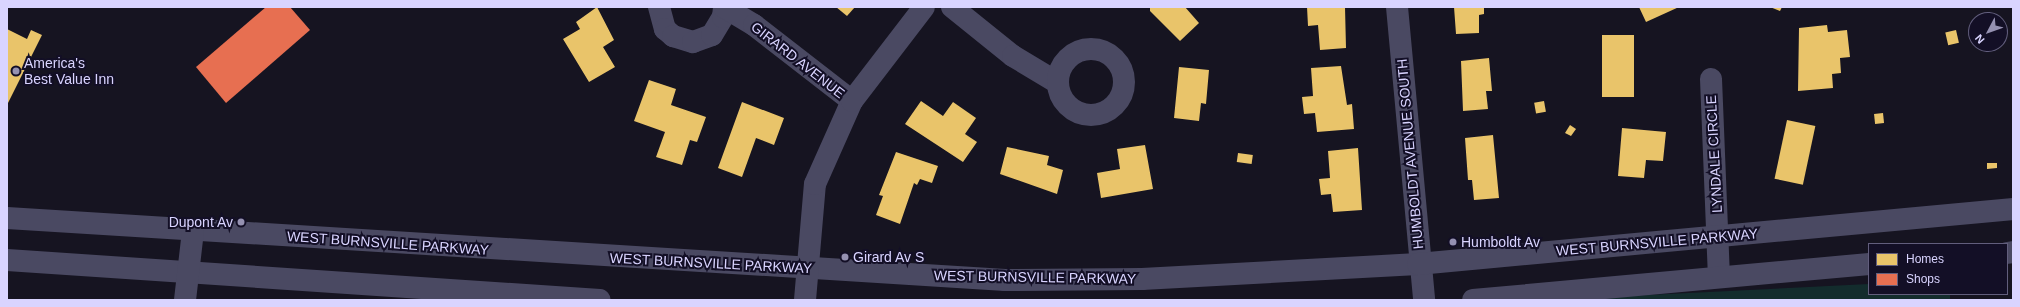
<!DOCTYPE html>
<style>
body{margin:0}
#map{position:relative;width:2020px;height:307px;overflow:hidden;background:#161421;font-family:Arial,sans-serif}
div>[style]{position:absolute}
.green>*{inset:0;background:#132c2d}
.homes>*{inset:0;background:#e9c46a;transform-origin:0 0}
.shops>*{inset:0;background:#e76f51}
.minor>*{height:22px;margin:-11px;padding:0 11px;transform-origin:11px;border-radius:11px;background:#4a4962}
.minor>.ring{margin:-11px;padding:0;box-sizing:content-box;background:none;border:22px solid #4a4962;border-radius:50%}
.dots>*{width:11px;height:11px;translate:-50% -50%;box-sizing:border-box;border:2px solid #130f26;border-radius:50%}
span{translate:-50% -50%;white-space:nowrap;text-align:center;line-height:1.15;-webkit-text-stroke:4px #130f26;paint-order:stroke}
.street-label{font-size:14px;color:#d9d4ff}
.poi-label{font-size:14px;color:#d9d4ff}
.left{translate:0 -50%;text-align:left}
.right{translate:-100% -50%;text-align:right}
.frame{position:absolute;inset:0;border:8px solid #d9d4ff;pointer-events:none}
.legend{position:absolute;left:1868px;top:243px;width:140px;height:52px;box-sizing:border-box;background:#130f26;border:1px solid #625e7d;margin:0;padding:5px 7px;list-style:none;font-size:12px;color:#d9d4ff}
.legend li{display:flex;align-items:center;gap:8px;height:20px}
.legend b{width:20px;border:1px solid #625e7d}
.north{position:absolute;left:1968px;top:12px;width:40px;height:40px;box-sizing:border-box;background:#130f26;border:1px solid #625e7d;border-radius:50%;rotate:229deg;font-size:11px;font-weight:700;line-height:16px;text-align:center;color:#d9d4ff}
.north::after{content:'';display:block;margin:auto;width:14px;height:18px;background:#9591b1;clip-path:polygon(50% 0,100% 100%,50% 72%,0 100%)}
</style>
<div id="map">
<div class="green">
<div style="clip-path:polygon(1869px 284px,1869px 294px,1950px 294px,1950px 300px,1547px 300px)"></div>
</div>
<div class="homes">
<div style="clip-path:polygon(597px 7px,614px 40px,603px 47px,615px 67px,589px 82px,563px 39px,580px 29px,576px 22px)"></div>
<div style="clip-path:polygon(836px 7px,855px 7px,847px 16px)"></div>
<div style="clip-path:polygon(1150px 7px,1185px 7px,1199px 23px,1180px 41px,1150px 11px)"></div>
<div style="clip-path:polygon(1307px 7px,1345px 7px,1346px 48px,1320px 50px,1318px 25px,1308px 26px)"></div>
<div style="clip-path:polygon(1454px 7px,1484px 7px,1484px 14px,1479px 15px,1479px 33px,1456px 34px)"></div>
<div style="clip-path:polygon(1639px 7px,1679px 7px,1646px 22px)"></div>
<div style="clip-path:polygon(1770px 7px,1782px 7px,1780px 11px)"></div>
<div style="clip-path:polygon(1827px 25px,1828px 32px,1847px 30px,1850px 57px,1840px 58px,1841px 73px,1832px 74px,1833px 88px,1798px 91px,1799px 28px)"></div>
<div style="clip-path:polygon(7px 29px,27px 39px,31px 30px,42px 35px,7px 105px)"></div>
<div style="left:1956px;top:30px;width:13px;height:11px;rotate:77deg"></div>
<div style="left:1634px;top:35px;width:62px;height:32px;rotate:90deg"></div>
<div style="clip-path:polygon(1489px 58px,1492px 91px,1486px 91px,1488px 109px,1463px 111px,1461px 61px)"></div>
<div style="clip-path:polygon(1341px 66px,1347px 105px,1352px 104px,1354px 129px,1317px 132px,1315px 113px,1304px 114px,1302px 97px,1313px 96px,1311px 68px)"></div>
<div style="clip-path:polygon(1179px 67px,1209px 70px,1206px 104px,1201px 103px,1199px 121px,1174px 118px)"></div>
<div style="clip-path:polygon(649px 80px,676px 89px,671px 105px,706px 117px,697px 142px,690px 140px,682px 165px,656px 157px,665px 132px,634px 121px)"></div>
<div style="clip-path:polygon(921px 101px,943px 116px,953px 102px,976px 118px,965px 134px,977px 142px,963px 162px,905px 124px)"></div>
<div style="left:1544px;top:101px;width:11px;height:10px;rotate:80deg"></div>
<div style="clip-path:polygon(742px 102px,784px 118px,774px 145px,756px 138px,742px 177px,718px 168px)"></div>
<div style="left:1883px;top:113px;width:10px;height:9px;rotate:84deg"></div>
<div style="left:1787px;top:120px;width:29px;height:60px;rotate:12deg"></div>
<div style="clip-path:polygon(1570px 125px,1576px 129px,1571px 136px,1565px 133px)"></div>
<div style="clip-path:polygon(1622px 128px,1666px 132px,1663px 161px,1646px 160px,1644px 178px,1618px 176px)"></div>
<div style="clip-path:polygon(1493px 135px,1499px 198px,1474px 200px,1472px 180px,1468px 180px,1465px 138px)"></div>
<div style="clip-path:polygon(1145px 145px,1153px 189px,1101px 198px,1097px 173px,1120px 169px,1117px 149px)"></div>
<div style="clip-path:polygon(1007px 147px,1049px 156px,1047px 165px,1063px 170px,1057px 194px,1000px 174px)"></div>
<div style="clip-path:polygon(1358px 148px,1362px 210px,1333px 212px,1331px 194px,1321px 195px,1319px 179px,1330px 178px,1328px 151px)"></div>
<div style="clip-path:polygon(896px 152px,938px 166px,932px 183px,920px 179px,917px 185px,914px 183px,900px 224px,876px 215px,883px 196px,879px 195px)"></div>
<div style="left:1238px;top:153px;width:15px;height:9px;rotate:8deg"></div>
<div style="clip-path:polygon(1987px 163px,1997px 163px,1997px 168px,1987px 169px)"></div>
</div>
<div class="shops">
<div style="clip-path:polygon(266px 7px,290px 7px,310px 30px,226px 103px,196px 67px)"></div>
</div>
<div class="minor">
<div style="left:659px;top:7px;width:23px;rotate:75deg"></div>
<div style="left:665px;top:29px;width:11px;rotate:41deg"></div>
<div style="left:673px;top:36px;width:21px;rotate:17deg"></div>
<div style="left:693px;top:42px;width:20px;rotate:-20deg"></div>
<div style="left:712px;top:35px;width:21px;rotate:-59deg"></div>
<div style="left:723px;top:17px;width:10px;rotate:-84deg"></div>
<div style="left:724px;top:7px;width:35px;rotate:31deg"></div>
<div style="left:754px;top:25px;width:124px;rotate:37.8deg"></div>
<div style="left:952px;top:7px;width:78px;rotate:38.8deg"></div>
<div style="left:1013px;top:56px;width:52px;rotate:31deg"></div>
<div style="left:1397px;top:7px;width:294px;rotate:84.7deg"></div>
<div class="ring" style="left:1058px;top:49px;width:44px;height:44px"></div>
<div style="left:1711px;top:79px;width:198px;rotate:87.7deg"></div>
<div style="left:7px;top:218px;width:1000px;rotate:3.55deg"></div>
<div style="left:1005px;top:280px;width:137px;rotate:-0.4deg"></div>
<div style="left:1142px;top:279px;width:276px;rotate:-3.1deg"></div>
<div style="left:1418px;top:264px;width:598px;rotate:-5.28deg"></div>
<div style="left:2007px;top:253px;width:6px;rotate:-9deg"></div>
<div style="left:7px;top:260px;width:594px;rotate:3.86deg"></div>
<div style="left:185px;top:300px;width:69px;rotate:-83.4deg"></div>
<div style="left:805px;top:300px;width:116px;rotate:-85.1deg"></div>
<div style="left:815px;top:184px;width:91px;rotate:-66deg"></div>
<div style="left:852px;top:101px;width:118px;rotate:-52.5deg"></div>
<div style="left:1473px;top:300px;width:398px;rotate:-5.2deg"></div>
</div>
<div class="dots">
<div style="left:16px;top:71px;background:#9591b1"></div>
<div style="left:241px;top:222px;background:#9591b1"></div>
<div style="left:1453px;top:242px;background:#9591b1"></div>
<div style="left:845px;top:257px;background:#9591b1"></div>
</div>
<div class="street-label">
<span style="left:798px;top:60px;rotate:38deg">GIRARD AVENUE</span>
<span style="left:1410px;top:154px;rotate:-95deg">HUMBOLDT AVENUE SOUTH</span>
<span style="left:1714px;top:154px;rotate:-93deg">LYNDALE CIRCLE</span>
<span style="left:1657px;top:242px;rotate:-5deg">WEST BURNSVILLE PARKWAY</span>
<span style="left:388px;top:243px;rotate:4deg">WEST BURNSVILLE PARKWAY</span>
<span style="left:711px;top:263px;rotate:3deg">WEST BURNSVILLE PARKWAY</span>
<span style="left:1035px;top:277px;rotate:1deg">WEST BURNSVILLE PARKWAY</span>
</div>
<div class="poi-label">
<span class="left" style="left:24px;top:71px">America's<br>Best Value Inn</span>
<span class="right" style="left:233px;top:222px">Dupont Av</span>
<span class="left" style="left:1461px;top:242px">Humboldt Av</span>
<span class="left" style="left:853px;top:257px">Girard Av S</span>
</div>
<div class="frame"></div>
<ul class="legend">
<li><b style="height:11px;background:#e9c46a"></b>Homes</li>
<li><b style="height:11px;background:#e76f51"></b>Shops</li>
</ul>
<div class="north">N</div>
</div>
